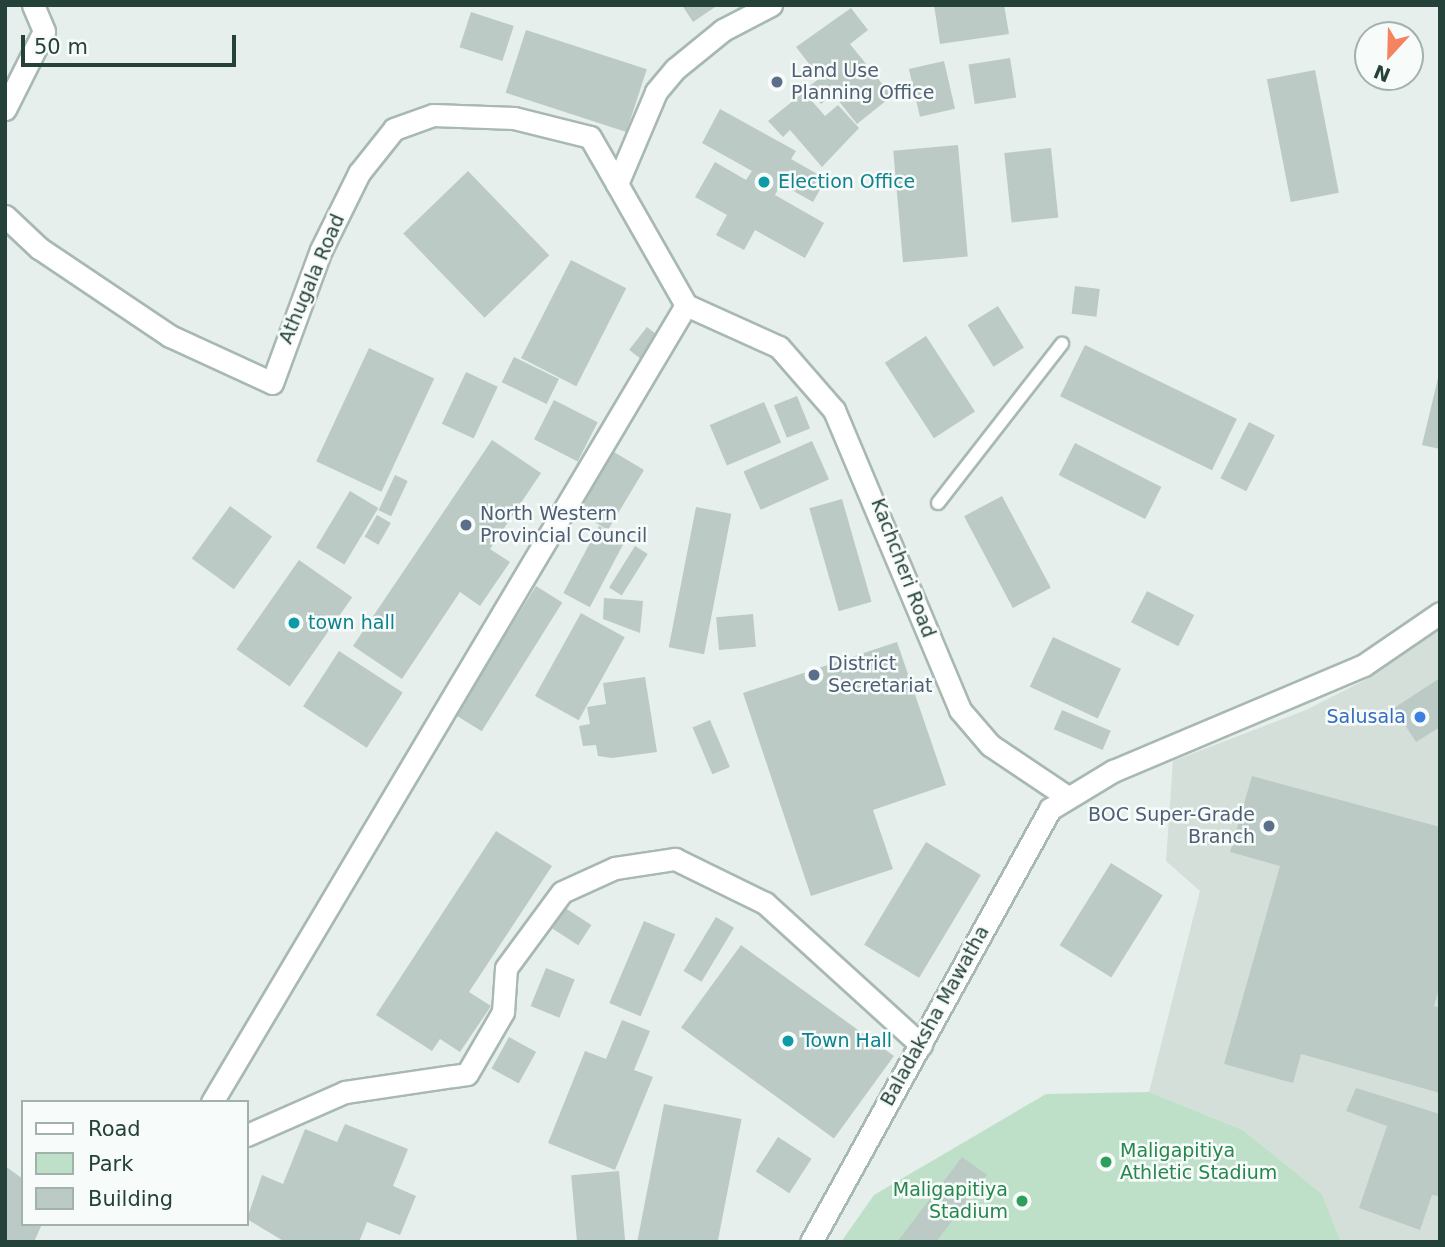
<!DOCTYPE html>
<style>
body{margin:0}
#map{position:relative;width:1445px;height:1247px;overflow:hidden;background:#e6efeb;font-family:"DejaVu Sans",sans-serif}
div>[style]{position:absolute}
.built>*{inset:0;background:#d4dfda}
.green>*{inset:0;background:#bfe0c8}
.building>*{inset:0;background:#bbcac4;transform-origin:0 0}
.roads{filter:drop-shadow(2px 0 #a8b8b2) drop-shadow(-2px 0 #a8b8b2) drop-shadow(0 2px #a8b8b2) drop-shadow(0 -2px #a8b8b2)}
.lane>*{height:12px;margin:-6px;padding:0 6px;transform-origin:6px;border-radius:6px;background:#fff}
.street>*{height:21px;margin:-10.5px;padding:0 10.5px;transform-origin:10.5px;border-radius:10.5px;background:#fff}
.secondary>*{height:21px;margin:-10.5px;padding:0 10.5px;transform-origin:10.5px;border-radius:10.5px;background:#fff}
.dots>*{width:19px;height:19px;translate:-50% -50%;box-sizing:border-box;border:4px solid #f7fbf9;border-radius:50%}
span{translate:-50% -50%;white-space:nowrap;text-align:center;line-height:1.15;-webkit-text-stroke:5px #f7fbf9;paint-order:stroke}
.service-label{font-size:19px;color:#4e5e75}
.left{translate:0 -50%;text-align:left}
.right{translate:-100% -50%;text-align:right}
.culture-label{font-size:19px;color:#0d838f}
.street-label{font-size:19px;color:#24423a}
.shop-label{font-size:19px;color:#366cbe}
.leisure-label{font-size:19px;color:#27864d}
.frame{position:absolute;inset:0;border:7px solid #24423a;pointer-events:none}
.legend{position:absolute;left:21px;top:1100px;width:228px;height:126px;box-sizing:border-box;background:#f7fbf9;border:2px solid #a3b1ad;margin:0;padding:9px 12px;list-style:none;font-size:21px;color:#24423a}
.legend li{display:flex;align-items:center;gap:14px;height:35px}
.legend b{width:35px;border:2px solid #a3b1ad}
.north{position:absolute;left:1354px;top:21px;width:70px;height:70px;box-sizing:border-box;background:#f7fbf9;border:2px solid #a3b1ad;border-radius:50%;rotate:202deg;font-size:19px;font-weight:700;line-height:28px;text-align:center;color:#24423a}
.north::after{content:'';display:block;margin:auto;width:24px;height:32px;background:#f4845f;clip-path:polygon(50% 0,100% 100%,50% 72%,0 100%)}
.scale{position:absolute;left:21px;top:35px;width:215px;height:32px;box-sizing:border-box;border:4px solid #24423a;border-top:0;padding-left:9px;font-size:21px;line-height:24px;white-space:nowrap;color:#24423a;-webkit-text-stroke:5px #f7fbf9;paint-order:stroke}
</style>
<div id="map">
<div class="built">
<div style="clip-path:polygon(1440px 625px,1440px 1242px,1341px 1242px,1322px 1194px,1243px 1130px,1149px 1092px,1200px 891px,1166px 861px,1173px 761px,1306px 710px,1371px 677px)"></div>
</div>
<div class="green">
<div style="clip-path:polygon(1149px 1092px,1243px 1130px,1322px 1194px,1341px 1242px,841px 1242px,874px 1195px,1046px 1094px)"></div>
</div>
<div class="building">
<div style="clip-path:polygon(682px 5px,718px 5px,693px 22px)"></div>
<div style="clip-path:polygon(934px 5px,1004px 5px,1009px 34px,940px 44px)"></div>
<div style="clip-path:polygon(851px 8px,868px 30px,850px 44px,892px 96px,857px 124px,834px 95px,821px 104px,808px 87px,820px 78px,796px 47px)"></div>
<div style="left:471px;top:12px;width:45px;height:37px;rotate:18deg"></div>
<div style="left:526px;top:30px;width:127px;height:66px;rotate:18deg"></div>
<div style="left:1010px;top:58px;width:40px;height:42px;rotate:81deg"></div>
<div style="left:944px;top:61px;width:49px;height:36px;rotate:77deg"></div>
<div style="left:1315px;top:70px;width:125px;height:49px;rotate:79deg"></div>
<div style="clip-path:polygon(804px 92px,825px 116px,838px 105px,859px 128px,822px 167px,790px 130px,783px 137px,768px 121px)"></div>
<div style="clip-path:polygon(720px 109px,796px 151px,791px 159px,826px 179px,813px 202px,781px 184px,775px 195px,824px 223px,805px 258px,755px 230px,744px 250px,716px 235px,727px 215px,695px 197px,715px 162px,746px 180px,752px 171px,702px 143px)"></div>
<div style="left:958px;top:145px;width:112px;height:65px;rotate:85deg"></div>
<div style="left:1051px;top:148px;width:70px;height:47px;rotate:84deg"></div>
<div style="left:468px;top:171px;width:117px;height:90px;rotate:46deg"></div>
<div style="left:571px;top:260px;width:62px;height:110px;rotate:27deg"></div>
<div style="left:1075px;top:286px;width:25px;height:28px;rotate:7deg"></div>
<div style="left:998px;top:306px;width:49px;height:36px;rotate:58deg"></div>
<div style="left:647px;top:327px;width:29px;height:29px;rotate:38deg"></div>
<div style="left:926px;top:336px;width:90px;height:49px;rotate:57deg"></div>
<div style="left:1085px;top:345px;width:169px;height:57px;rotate:26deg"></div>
<div style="left:369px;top:348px;width:72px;height:125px;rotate:25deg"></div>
<div style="left:514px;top:357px;width:50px;height:28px;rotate:26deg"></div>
<div style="left:466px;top:372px;width:35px;height:57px;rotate:25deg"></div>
<div style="clip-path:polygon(1439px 374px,1440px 374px,1440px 449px,1422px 445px)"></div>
<div style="left:797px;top:396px;width:35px;height:25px;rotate:68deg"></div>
<div style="left:554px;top:400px;width:49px;height:44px;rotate:27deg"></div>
<div style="left:764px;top:402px;width:44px;height:59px;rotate:67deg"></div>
<div style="left:1249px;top:422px;width:29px;height:63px;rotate:27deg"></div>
<div style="clip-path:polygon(492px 440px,541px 473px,490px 549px,510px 562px,480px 606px,460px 592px,402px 679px,353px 646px)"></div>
<div style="left:812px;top:441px;width:42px;height:75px;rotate:66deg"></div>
<div style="left:1075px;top:443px;width:97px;height:36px;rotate:27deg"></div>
<div style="left:614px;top:452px;width:35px;height:70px;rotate:31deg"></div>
<div style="left:395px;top:475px;width:14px;height:39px;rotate:25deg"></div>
<div style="left:350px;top:491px;width:33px;height:66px;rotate:31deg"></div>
<div style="left:1002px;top:496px;width:104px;height:43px;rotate:62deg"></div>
<div style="left:842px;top:499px;width:107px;height:34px;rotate:74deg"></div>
<div style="left:230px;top:506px;width:52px;height:65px;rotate:36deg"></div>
<div style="left:696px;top:507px;width:36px;height:143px;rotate:11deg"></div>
<div style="left:377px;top:515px;width:16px;height:25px;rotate:30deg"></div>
<div style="left:599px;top:526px;width:30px;height:76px;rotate:28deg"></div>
<div style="left:635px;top:546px;width:15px;height:49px;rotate:32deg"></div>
<div style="left:299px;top:560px;width:65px;height:109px;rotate:35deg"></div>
<div style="left:536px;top:586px;width:31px;height:152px;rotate:32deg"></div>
<div style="left:1147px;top:591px;width:53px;height:35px;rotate:27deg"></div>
<div style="clip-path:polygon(604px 598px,643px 601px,640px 633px,603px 619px)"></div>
<div style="left:581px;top:613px;width:50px;height:95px;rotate:29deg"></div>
<div style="left:753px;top:614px;width:33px;height:37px;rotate:85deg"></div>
<div style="left:1053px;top:637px;width:75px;height:55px;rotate:25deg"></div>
<div style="clip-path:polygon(897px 642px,946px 785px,873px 810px,893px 869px,811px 896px,743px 693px)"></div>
<div style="left:339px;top:651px;width:76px;height:66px;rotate:33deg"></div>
<div style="clip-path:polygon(645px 677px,657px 752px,612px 758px,598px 756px,596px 745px,583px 746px,579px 726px,590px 724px,587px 707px,606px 704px,603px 683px)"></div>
<div style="clip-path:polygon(1440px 678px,1440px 727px,1416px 742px,1394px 708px)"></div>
<div style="left:1062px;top:710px;width:53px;height:21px;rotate:23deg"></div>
<div style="left:710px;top:720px;width:51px;height:19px;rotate:67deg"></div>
<div style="clip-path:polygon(1252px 776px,1440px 827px,1440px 985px,1434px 1006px,1440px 1008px,1440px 1093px,1301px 1054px,1293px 1083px,1224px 1064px,1280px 866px,1230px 852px)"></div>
<div style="clip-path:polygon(496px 831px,552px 866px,469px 992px,491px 1006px,460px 1052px,440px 1039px,432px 1051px,376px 1015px)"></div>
<div style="left:926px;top:842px;width:64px;height:120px;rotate:31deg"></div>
<div style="left:1111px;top:863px;width:61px;height:97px;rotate:32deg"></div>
<div style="left:562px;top:906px;width:35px;height:24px;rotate:33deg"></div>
<div style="left:716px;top:917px;width:21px;height:63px;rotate:31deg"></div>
<div style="left:644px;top:921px;width:34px;height:89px;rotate:23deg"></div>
<div style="left:741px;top:945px;width:189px;height:102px;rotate:36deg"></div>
<div style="left:546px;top:968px;width:31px;height:41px;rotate:22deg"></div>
<div style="clip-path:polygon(622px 1020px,650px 1031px,634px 1070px,653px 1077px,615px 1170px,548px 1143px,585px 1051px,606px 1059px)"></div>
<div style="left:509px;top:1037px;width:31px;height:36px;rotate:29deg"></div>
<div style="clip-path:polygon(1356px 1088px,1440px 1114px,1440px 1196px,1432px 1195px,1420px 1230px,1359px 1208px,1387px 1126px,1346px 1111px)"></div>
<div style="left:664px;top:1104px;width:79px;height:140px;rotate:11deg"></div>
<div style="clip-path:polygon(345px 1124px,408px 1149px,393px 1186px,416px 1196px,400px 1235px,367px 1222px,359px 1242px,285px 1242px,247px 1219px,262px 1175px,283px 1184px,305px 1129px,337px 1142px)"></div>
<div style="left:778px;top:1137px;width:40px;height:41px;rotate:33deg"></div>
<div style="clip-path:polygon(962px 1157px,987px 1175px,936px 1242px,897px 1242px)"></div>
<div style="clip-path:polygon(5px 1166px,23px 1179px,23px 1224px,42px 1224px,34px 1242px,5px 1242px)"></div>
<div style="left:619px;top:1171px;width:71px;height:48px;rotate:85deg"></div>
</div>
<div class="roads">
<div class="lane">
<div style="left:938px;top:503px;width:202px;rotate:-52.1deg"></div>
</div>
<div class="street">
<div style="left:5px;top:109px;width:87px;rotate:-63.4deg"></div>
<div style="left:44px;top:31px;width:28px;rotate:-113deg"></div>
<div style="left:5px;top:216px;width:47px;rotate:43.3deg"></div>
<div style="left:39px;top:248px;width:158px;rotate:33.9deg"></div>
<div style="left:170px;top:336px;width:112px;rotate:24.7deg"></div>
<div style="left:272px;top:383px;width:142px;rotate:-69.8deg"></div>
<div style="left:321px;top:250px;width:86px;rotate:-63.7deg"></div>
<div style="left:359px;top:173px;width:56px;rotate:-51.5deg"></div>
<div style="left:394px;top:129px;width:41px;rotate:-19.7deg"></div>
<div style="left:433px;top:115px;width:81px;rotate:2.1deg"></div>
<div style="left:514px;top:118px;width:78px;rotate:14deg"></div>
<div style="left:590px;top:137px;width:54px;rotate:60.1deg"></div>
<div style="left:212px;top:1102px;width:927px;rotate:-59.26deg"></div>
<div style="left:247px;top:1135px;width:107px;rotate:-23.7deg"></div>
<div style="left:345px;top:1092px;width:123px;rotate:-8.4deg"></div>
<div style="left:467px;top:1074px;width:72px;rotate:-59.9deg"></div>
<div style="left:503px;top:1012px;width:44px;rotate:-86.1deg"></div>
<div style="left:506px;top:968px;width:94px;rotate:-53.6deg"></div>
<div style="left:562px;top:892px;width:58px;rotate:-24.4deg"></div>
<div style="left:615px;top:868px;width:61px;rotate:-8.5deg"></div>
<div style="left:675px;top:859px;width:100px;rotate:26.1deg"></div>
<div style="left:765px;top:903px;width:211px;rotate:42.3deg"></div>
</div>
<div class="secondary">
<div style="left:771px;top:5px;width:54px;rotate:152.5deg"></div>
<div style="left:723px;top:30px;width:62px;rotate:140.9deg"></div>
<div style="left:675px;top:69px;width:30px;rotate:130deg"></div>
<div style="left:656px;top:92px;width:100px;rotate:113deg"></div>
<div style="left:617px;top:184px;width:139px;rotate:60.3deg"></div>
<div style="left:686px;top:305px;width:102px;rotate:24.3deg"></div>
<div style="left:779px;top:347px;width:84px;rotate:48.9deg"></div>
<div style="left:834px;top:410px;width:325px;rotate:67.2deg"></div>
<div style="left:960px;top:710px;width:46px;rotate:49.4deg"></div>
<div style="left:990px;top:745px;width:92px;rotate:33.9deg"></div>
<div style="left:811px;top:1242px;width:495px;rotate:-61.1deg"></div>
<div style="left:1050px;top:809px;width:74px;rotate:-31.1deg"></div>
<div style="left:1113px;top:771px;width:272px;rotate:-22.9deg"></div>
<div style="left:1364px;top:665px;width:92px;rotate:-34.4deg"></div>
</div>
</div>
<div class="dots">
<div style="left:777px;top:82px;background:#5c6f8a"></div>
<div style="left:764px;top:182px;background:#0f9aa8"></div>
<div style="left:466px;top:525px;background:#5c6f8a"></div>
<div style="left:294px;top:623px;background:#0f9aa8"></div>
<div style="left:814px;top:675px;background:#5c6f8a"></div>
<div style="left:1420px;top:717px;background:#3f7fe0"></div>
<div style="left:1269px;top:826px;background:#5c6f8a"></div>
<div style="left:788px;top:1041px;background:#0f9aa8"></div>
<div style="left:1106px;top:1162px;background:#2e9e5b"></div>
<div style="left:1022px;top:1201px;background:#2e9e5b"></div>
</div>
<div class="service-label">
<span class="left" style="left:791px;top:82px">Land Use<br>Planning Office</span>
<span class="left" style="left:480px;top:525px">North Western<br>Provincial Council</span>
<span class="left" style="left:828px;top:675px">District<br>Secretariat</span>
<span class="right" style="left:1255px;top:826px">BOC Super-Grade<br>Branch</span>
</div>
<div class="culture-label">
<span class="left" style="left:778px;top:182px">Election Office</span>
<span class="left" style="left:308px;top:623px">town hall</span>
<span class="left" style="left:802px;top:1041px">Town Hall</span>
</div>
<div class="street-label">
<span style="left:312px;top:279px;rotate:-67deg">Athugala Road</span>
<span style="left:903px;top:568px;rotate:69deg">Kachcheri Road</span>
<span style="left:935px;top:1016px;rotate:-61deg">Baladaksha Mawatha</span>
</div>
<div class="shop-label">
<span class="right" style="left:1406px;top:717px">Salusala</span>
</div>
<div class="leisure-label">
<span class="left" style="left:1120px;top:1162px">Maligapitiya<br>Athletic Stadium</span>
<span class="right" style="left:1008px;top:1201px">Maligapitiya<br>Stadium</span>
</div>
<div class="frame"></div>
<ul class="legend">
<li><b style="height:9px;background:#fff"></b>Road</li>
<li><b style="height:19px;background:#bfe0c8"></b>Park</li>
<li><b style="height:19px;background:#bbcac4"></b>Building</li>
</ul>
<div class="north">N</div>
<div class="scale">50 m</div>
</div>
